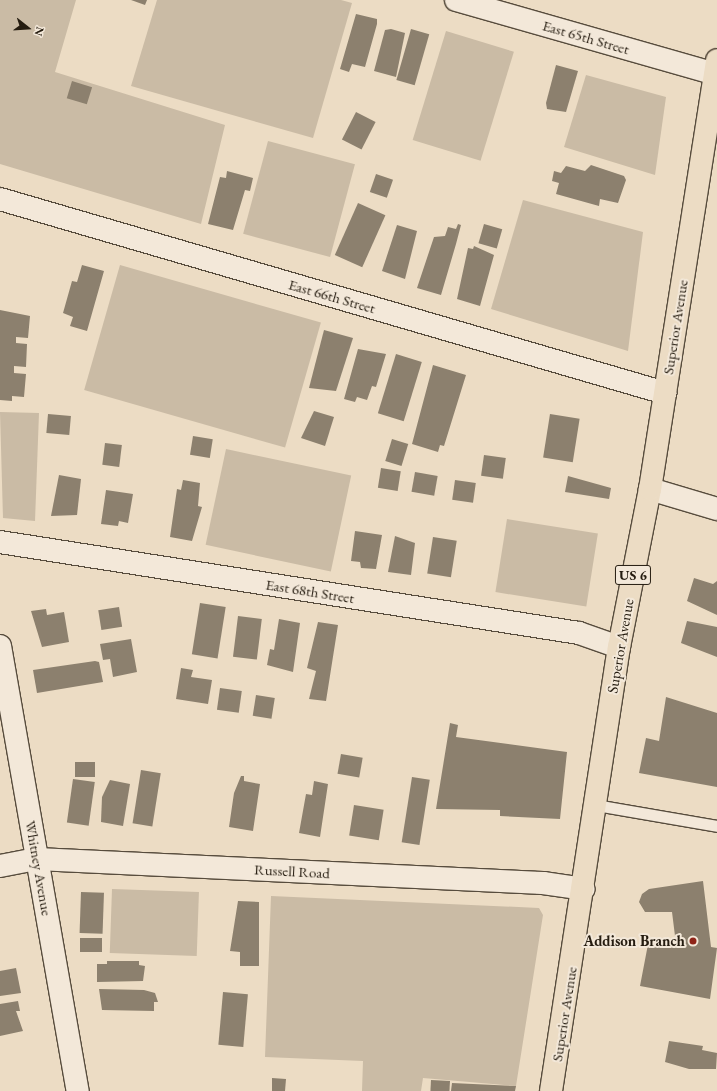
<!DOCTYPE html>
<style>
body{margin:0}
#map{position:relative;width:717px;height:1091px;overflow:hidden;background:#ecdcc4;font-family:"EB Garamond",serif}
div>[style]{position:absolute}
.green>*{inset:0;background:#cabba5;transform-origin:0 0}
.building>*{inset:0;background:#8c806e;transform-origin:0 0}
.roads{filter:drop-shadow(1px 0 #574c3d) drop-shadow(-1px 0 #574c3d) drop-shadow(0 1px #574c3d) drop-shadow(0 -1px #574c3d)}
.lane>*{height:11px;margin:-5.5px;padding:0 5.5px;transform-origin:5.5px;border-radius:5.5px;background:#f3e8d9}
.street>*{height:22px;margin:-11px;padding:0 11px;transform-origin:11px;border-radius:11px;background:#f3e8d9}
.secondary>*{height:22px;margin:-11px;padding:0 11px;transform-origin:11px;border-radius:11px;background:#f3e8d9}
.primary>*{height:22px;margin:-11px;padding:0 11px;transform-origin:11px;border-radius:11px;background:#ecdcc4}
.dots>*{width:11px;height:11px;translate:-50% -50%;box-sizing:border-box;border:2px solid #f3e8d9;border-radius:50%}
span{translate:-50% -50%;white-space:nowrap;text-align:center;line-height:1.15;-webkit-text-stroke:4px #f3e8d9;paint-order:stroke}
.shield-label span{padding:1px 3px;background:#f3e8d9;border:1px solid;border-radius:3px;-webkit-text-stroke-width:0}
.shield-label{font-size:14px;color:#251c10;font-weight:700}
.street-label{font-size:15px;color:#251c10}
.poi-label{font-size:15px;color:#251c10;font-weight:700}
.right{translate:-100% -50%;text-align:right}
.north{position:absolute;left:8px;top:8px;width:40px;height:40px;-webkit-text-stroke:3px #f3e8d9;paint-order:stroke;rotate:107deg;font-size:11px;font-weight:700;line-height:16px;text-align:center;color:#251c10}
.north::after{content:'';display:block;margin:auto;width:14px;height:18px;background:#251c10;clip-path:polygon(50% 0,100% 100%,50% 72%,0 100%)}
</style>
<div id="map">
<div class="green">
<div style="clip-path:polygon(0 0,76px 0,55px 72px,225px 125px,201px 224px,0 164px)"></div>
<div style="clip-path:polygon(157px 0,341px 0,352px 3px,313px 138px,131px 86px)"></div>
<div style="left:446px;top:31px;width:71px;height:114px;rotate:17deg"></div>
<div style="clip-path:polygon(586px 75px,666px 97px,655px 175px,564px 147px)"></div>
<div style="left:268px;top:141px;width:90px;height:96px;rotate:15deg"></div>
<div style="clip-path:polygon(523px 200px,643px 232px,628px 351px,491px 309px)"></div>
<div style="left:120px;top:265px;width:209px;height:130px;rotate:16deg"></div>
<div style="clip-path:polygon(0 412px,39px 413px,35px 521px,3px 518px)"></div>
<div style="left:226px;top:449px;width:128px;height:98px;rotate:12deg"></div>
<div style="left:507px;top:519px;width:92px;height:74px;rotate:9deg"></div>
<div style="left:112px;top:889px;width:87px;height:64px;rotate:2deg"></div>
<div style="clip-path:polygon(271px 896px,539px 908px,543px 915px,516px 1086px,423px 1078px,421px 1091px,362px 1091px,363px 1061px,265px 1057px)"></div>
</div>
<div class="building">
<div style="clip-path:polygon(131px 0,147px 0,145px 5px)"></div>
<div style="clip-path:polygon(356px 14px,377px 19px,377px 24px,365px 67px,352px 64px,349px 72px,340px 69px)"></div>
<div style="clip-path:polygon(391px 29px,405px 33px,396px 77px,374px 71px,385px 30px)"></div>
<div style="left:411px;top:29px;width:19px;height:53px;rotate:16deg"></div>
<div style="clip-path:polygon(556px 65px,578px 71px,566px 112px,547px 109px,546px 103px)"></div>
<div style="left:72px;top:81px;width:21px;height:18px;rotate:17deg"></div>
<div style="left:356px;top:112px;width:22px;height:31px;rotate:27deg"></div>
<div style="clip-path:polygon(591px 165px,624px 176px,626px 180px,618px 203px,600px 199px,599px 206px,556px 194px,559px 183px,552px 181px,554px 171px,561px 173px,566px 166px,585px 171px)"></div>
<div style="clip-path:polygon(227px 171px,253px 178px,250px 191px,245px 190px,233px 230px,208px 224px,220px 177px,226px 178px)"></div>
<div style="left:376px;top:174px;width:18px;height:19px;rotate:19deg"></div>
<div style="left:358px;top:203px;width:30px;height:57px;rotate:24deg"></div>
<div style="clip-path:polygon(458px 224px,461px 225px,456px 244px,441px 295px,417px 288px,434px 237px,445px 236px,448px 227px,456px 229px)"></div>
<div style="left:484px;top:224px;width:19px;height:20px;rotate:16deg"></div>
<div style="clip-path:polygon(397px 225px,417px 231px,405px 279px,382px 271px)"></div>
<div style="clip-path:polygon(474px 246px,494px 255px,480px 306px,457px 299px,468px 248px,473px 249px)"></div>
<div style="clip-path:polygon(82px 265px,104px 271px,87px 331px,70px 326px,73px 317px,63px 313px,72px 281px,77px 282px)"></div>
<div style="clip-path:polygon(0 310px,30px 316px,28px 338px,16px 337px,16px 343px,27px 344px,26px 367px,14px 366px,14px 373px,26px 374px,24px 397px,12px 396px,12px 401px,0 400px)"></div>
<div style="clip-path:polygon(324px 330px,353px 338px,336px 391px,309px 388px)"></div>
<div style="clip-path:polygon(358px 349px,386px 354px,376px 387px,372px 386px,367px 400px,357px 397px,355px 402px,344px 399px)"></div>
<div style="left:396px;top:354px;width:27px;height:62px;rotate:17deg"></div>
<div style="clip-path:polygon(433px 365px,466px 375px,444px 446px,440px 445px,438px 452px,412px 444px)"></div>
<div style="clip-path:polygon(314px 411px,334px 417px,325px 446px,301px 438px)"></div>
<div style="left:48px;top:414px;width:23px;height:19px;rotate:5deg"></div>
<div style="left:550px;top:414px;width:30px;height:44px;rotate:9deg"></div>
<div style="left:193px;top:436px;width:20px;height:19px;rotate:9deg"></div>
<div style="left:392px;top:439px;width:17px;height:23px;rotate:17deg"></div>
<div style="left:105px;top:443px;width:17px;height:22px;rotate:7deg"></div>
<div style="left:484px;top:455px;width:22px;height:21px;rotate:8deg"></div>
<div style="left:381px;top:468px;width:20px;height:20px;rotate:9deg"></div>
<div style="left:415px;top:472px;width:23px;height:20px;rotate:10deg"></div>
<div style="clip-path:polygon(59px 475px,81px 479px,77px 515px,51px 516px)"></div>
<div style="clip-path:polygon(568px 476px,611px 488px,609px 499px,565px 492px)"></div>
<div style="clip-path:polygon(183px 480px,200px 483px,198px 506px,202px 507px,192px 541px,170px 537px,177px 489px,181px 490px)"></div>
<div style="left:455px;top:480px;width:21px;height:20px;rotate:8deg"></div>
<div style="clip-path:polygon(106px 490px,133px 494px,128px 523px,119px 521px,118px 526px,101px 524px)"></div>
<div style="clip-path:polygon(355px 531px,382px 535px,376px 569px,361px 568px,360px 562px,351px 561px)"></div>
<div style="clip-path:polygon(395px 536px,415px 543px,411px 575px,388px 572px)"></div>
<div style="left:433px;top:537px;width:24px;height:37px;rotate:9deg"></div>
<div style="clip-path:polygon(694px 578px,713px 584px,717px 581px,717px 615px,687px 601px)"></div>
<div style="left:200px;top:603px;width:26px;height:52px;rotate:9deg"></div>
<div style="left:119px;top:607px;width:20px;height:21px;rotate:81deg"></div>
<div style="clip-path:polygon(46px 609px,47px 615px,64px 612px,69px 642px,42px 647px,31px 611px)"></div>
<div style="left:238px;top:616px;width:24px;height:41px;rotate:7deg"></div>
<div style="clip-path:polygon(279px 619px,300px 623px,293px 672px,267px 665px,270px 649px,274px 650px)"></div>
<div style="clip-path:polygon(687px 621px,717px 627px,717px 657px,681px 643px)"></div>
<div style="clip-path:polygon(318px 622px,338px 625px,326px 701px,309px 699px,316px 671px,307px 668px)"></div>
<div style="clip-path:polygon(131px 639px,137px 672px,113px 677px,110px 659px,103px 660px,100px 644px)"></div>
<div style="clip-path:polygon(95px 661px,99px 662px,103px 682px,37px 693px,33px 670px)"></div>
<div style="clip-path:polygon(181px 668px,193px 670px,191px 677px,212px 680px,208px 704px,176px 699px)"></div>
<div style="left:220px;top:688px;width:22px;height:22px;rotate:8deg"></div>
<div style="left:256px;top:695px;width:19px;height:21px;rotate:9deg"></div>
<div style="clip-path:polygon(666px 697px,717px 713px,717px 787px,639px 773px,646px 738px,659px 741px)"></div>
<div style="clip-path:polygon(450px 723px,458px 725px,456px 737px,567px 752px,560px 819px,500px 816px,500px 810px,436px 809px)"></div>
<div style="left:341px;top:754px;width:22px;height:20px;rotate:10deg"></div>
<div style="left:95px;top:762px;width:15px;height:20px;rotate:90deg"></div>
<div style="left:141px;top:770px;width:20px;height:54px;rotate:9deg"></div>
<div style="clip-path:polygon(241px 776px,244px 776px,244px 781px,260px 784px,253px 831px,229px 827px,234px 793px)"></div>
<div style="left:412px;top:777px;width:18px;height:66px;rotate:9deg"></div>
<div style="left:73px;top:779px;width:22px;height:44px;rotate:8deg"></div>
<div style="clip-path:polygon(110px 780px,130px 784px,123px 826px,101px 822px,102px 797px)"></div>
<div style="clip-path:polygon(314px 781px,328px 784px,320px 837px,299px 833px,306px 794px,312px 795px)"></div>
<div style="left:354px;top:805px;width:30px;height:31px;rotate:9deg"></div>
<div style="clip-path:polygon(703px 881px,711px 947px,717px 948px,710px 999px,640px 986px,649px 939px,676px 944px,672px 912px,645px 912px,639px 902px,642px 894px,649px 889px)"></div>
<div style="left:81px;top:892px;width:23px;height:41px;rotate:2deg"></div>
<div style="clip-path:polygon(238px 901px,259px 902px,259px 966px,240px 966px,240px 952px,230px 951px)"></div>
<div style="left:80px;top:938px;width:22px;height:14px"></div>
<div style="clip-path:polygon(107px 961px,139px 961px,139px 965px,145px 966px,143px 981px,97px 982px,97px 964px,107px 964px)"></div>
<div style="clip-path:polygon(16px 968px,21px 993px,0 996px,0 971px)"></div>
<div style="clip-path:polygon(99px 989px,144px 990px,155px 993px,158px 1002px,154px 1002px,154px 1011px,102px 1010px)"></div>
<div style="left:223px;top:992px;width:25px;height:53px;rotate:5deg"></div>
<div style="clip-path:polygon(18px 1001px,20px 1011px,16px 1011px,23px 1031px,0 1036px,0 1004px)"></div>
<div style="clip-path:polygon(669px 1041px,703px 1046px,702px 1050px,717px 1053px,716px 1069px,689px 1069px,665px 1062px)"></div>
<div style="clip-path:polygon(272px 1078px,286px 1079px,285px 1091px,272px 1091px)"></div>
<div style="left:431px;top:1080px;width:19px;height:11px;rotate:3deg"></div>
<div style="clip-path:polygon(452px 1083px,516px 1086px,515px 1091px,451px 1091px)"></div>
</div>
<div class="roads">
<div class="lane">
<div style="left:596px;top:805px;width:123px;rotate:9.8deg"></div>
</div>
<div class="street">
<div style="left:0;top:199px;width:693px;rotate:16.26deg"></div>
<div style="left:650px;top:489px;width:70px;rotate:16.6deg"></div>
<div style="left:0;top:542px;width:586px;rotate:8.93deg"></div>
<div style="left:579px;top:633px;width:42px;rotate:19.3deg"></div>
<div style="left:0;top:646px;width:452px;rotate:80.1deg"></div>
<div style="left:0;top:866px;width:38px;rotate:-11deg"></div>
<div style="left:37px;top:859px;width:507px;rotate:2.72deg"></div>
<div style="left:543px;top:883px;width:41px;rotate:8.3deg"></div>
</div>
<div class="secondary">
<div style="left:456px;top:0;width:269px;rotate:15.9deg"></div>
</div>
<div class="primary">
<div style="left:551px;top:1091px;width:449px;rotate:-81.3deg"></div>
<div style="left:619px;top:647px;width:161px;rotate:-78.9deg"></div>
<div style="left:650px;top:489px;width:434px;rotate:-81.1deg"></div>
</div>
</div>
<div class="dots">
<div style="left:693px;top:941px;background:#8f2418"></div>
</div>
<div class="shield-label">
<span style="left:633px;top:575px">US 6</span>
</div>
<div class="street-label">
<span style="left:586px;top:37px;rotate:16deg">East 65th Street</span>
<span style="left:332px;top:296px;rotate:16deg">East 66th Street</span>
<span style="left:675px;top:327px;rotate:-81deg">Superior Avenue</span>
<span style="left:310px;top:591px;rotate:9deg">East 68th Street</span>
<span style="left:620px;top:646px;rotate:-80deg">Superior Avenue</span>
<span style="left:39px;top:868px;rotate:80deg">Whitney Avenue</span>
<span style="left:292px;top:871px;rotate:3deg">Russell Road</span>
<span style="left:564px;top:1014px;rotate:-81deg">Superior Avenue</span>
</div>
<div class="poi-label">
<span class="right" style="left:685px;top:941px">Addison Branch</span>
</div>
<div class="north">N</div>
</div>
